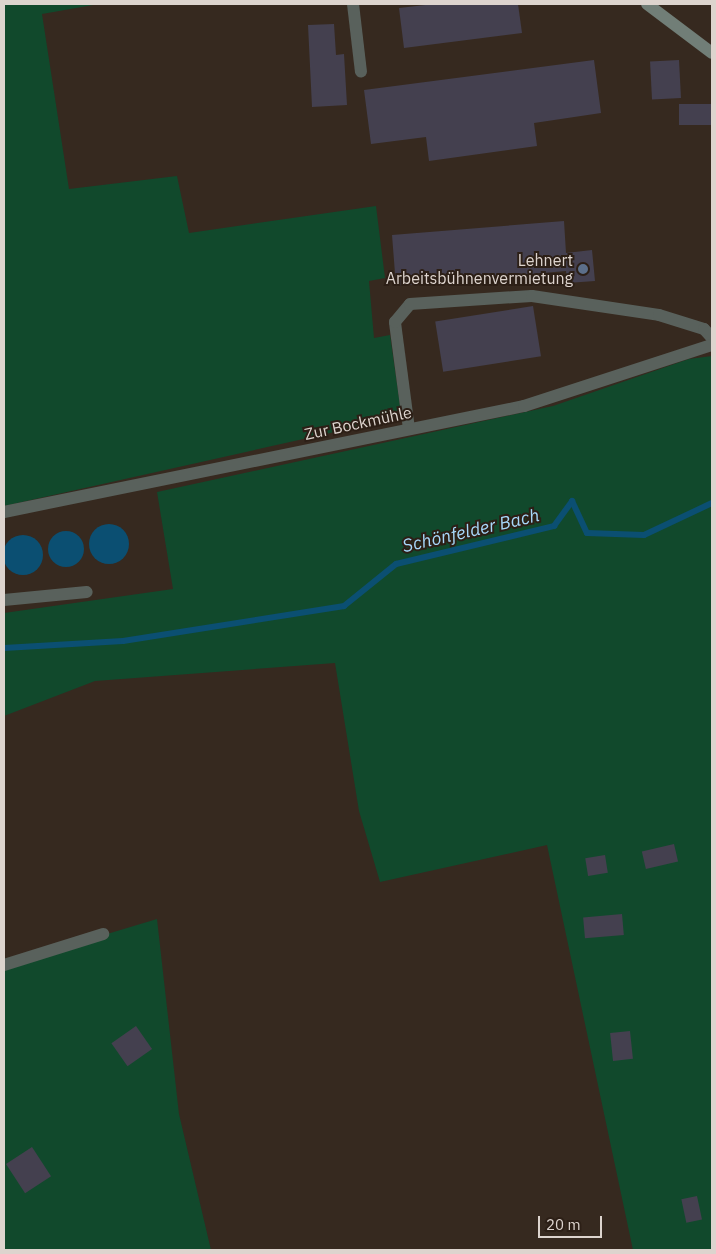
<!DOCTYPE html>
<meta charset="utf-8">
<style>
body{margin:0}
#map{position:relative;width:716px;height:1254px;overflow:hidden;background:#36291f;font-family:"IBM Plex Sans",sans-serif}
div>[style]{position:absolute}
.green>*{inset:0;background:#11492c}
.water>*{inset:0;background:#0b4f72}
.round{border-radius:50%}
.stream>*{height:6px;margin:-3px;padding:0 3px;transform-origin:3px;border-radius:3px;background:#0b4f72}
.building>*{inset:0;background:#44404f;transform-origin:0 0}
.lane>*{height:12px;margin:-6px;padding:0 6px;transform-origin:6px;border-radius:6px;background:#59615c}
.street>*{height:12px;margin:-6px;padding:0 6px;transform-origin:6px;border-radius:6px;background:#59615c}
.secondary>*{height:12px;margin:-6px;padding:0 6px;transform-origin:6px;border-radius:6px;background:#717e77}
.dots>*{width:14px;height:14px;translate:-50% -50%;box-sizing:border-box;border:2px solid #2c1f16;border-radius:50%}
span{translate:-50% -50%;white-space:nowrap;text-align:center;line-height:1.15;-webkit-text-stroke:4px #2c1f16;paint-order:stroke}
.poi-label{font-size:16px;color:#ddd4ce}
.right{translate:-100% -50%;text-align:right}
.street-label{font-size:16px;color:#ddd4ce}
.water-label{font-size:18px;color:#a7d8fa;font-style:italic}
.frame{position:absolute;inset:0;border:5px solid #ddd4ce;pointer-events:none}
.scale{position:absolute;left:538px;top:1216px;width:64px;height:22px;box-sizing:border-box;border:2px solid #ddd4ce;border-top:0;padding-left:6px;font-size:15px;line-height:18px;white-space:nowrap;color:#ddd4ce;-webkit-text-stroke:4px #2c1f16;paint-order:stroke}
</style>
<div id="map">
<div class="green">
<div style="clip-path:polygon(4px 4px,99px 4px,42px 14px,69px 189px,177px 176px,189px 233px,376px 206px,385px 278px,369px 281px,374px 338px,390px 335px,400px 405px,393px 419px,4px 506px)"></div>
<div style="clip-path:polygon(712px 356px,712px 1250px,633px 1250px,547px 845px,380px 882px,359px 811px,335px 663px,95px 681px,4px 716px,4px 613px,173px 589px,157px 492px,553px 406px,689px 359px)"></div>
<div style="clip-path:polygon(157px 919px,179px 1114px,211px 1250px,4px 1250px,4px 965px)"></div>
</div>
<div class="water">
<div class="round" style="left:89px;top:524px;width:40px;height:40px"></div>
<div class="round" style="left:48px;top:531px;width:36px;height:36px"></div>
<div class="round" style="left:3px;top:535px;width:40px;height:40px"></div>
</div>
<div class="stream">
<div style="left:4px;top:648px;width:119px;rotate:-3.4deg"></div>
<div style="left:123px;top:641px;width:224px;rotate:-9deg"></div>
<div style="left:344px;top:606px;width:67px;rotate:-38.9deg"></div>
<div style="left:396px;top:564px;width:163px;rotate:-13.5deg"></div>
<div style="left:554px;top:526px;width:31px;rotate:-54deg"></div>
<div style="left:572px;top:501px;width:35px;rotate:65deg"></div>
<div style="left:587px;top:533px;width:57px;rotate:2deg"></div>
<div style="left:644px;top:535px;width:75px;rotate:-25.2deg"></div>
</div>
<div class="building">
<div style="clip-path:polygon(434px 4px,518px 4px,522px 33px,404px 48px,399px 8px)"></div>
<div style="clip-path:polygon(334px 24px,336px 55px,344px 54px,347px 105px,312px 107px,308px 25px)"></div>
<div style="clip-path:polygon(594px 60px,601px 113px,534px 123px,537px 146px,429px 161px,426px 137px,371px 144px,364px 90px)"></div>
<div style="left:679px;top:60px;width:38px;height:29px;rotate:87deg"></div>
<div style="left:712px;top:104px;width:21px;height:33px;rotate:90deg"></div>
<div style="clip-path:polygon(564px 221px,566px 253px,592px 250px,595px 281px,567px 283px,566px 271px,396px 286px,392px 235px)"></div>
<div style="left:533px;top:306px;width:51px;height:99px;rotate:81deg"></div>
<div style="left:674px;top:844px;width:18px;height:33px;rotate:77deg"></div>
<div style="left:605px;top:855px;width:18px;height:20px;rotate:81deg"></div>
<div style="left:622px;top:914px;width:21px;height:39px;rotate:85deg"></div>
<div style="left:136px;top:1026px;width:28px;height:30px;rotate:55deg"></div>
<div style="left:630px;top:1031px;width:28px;height:20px;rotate:84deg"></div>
<div style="left:32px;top:1147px;width:35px;height:31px;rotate:57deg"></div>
<div style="left:697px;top:1196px;width:24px;height:16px;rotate:78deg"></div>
</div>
<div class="lane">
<div style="left:353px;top:4px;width:68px;rotate:83.3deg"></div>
<div style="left:409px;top:429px;width:108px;rotate:-97.5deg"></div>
<div style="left:395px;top:322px;width:23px;rotate:-50deg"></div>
<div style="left:410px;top:304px;width:122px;rotate:-3.8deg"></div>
<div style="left:532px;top:296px;width:128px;rotate:8.5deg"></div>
<div style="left:659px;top:315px;width:47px;rotate:17.3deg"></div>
<div style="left:704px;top:329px;width:12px;rotate:48deg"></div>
<div style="left:4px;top:600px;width:83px;rotate:-5.5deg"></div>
<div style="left:4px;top:965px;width:104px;rotate:-17.4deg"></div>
</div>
<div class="street">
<div style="left:4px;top:512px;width:531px;rotate:-11.52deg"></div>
<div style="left:524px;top:406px;width:198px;rotate:-18deg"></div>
</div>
<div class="secondary">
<div style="left:647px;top:4px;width:81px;rotate:37deg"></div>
</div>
<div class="dots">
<div style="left:583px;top:269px;background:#5c6f8a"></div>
</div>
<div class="poi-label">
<span class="right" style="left:573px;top:269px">Lehnert<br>Arbeitsbühnenvermietung</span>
</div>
<div class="street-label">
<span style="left:358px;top:423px;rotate:-12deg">Zur Bockmühle</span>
</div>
<div class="water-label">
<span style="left:471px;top:531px;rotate:-13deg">Schönfelder Bach</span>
</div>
<div class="frame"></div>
<div class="scale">20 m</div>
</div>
